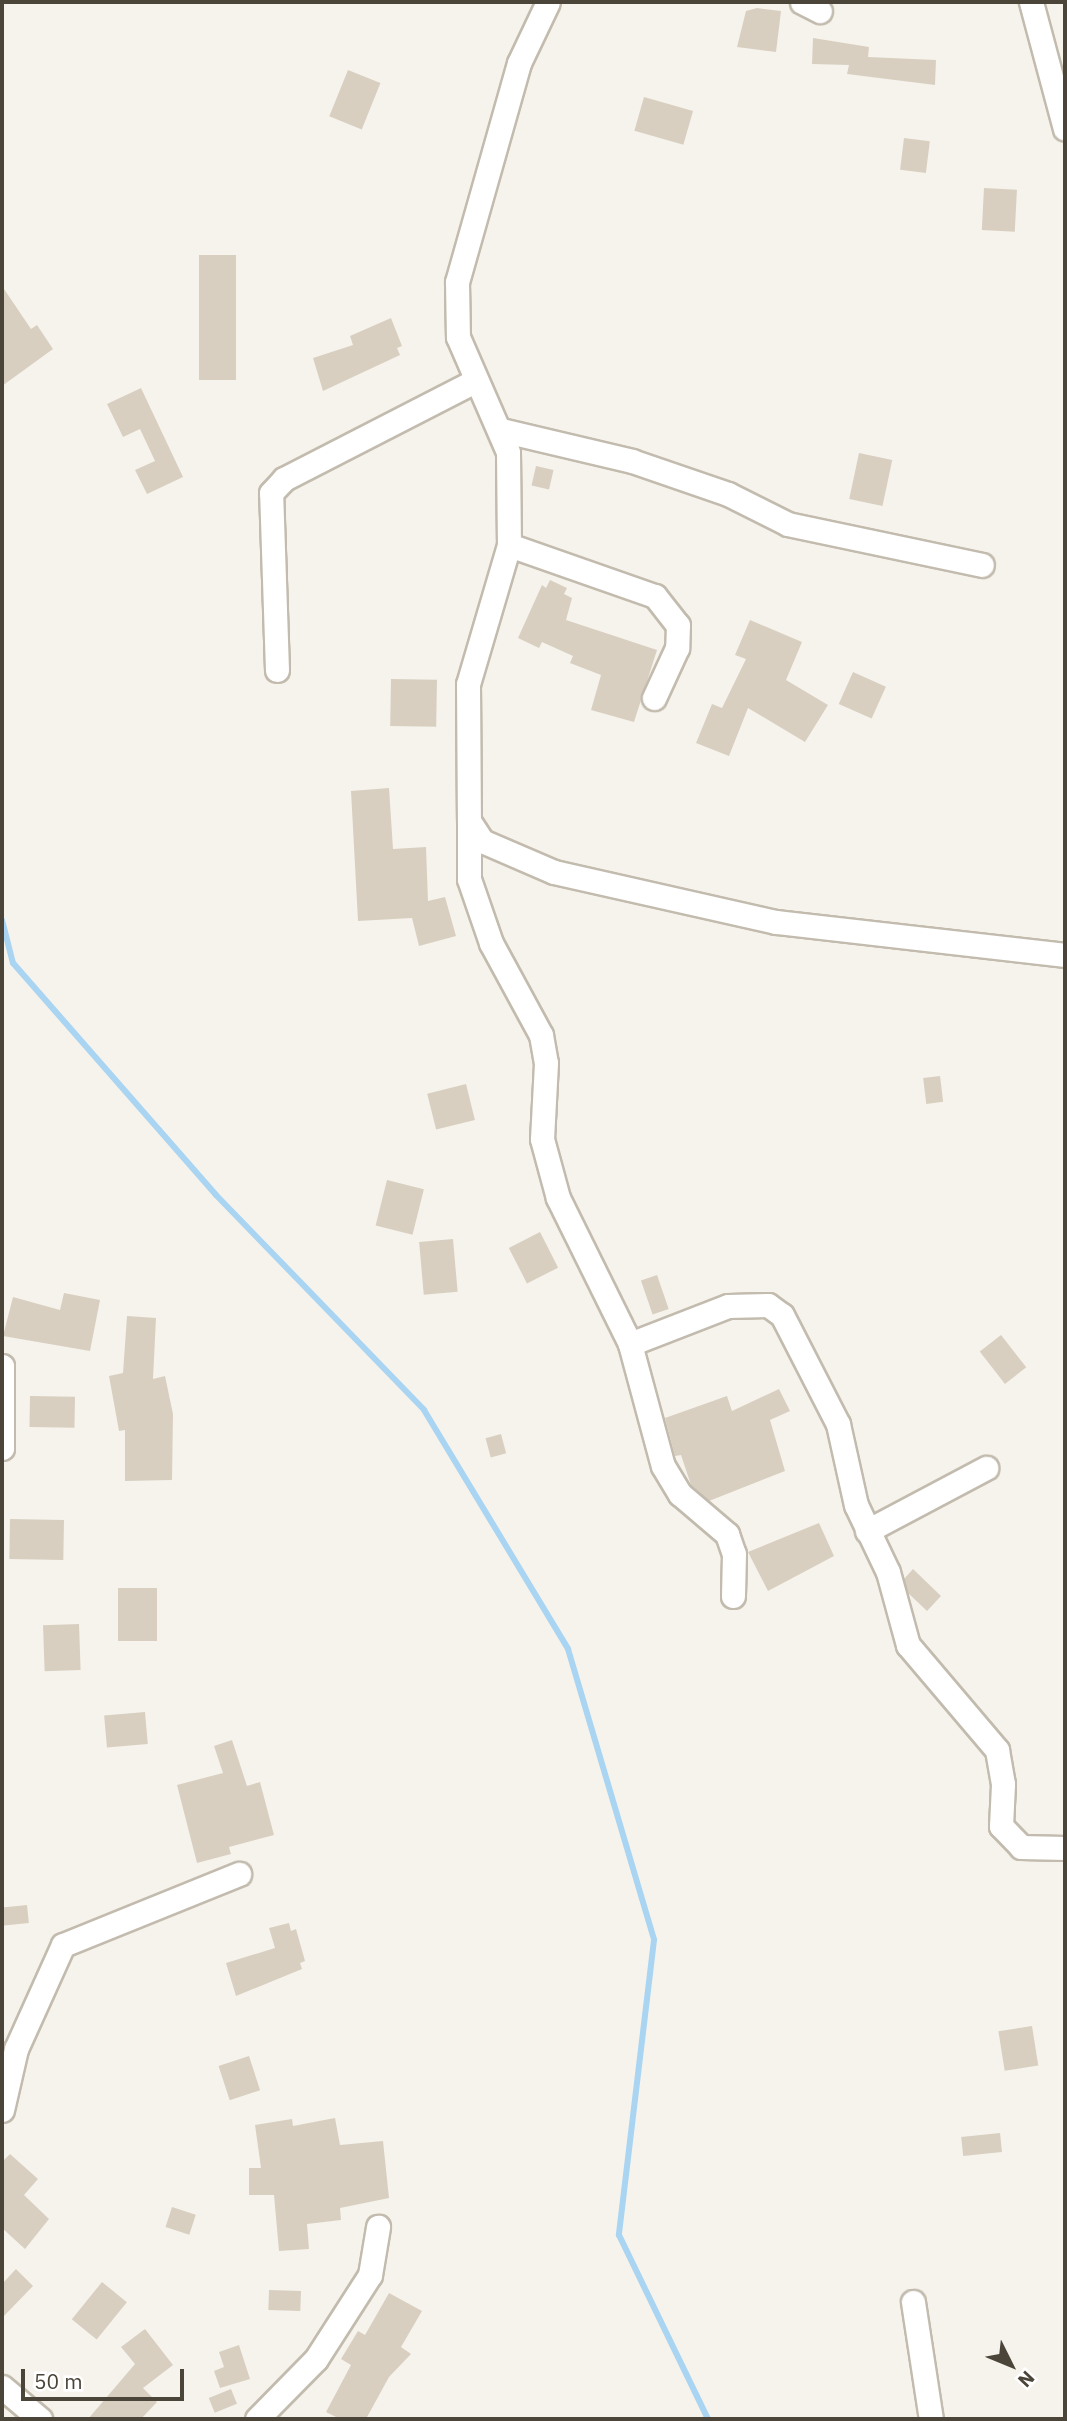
<!DOCTYPE html>
<style>
body{margin:0}
#map{position:relative;width:1067px;height:2421px;overflow:hidden;background:#f6f3ec;font-family:"IBM Plex Sans",sans-serif}
div>[style]{position:absolute}
.stream>*{height:6px;margin:-3px;padding:0 3px;transform-origin:3px;border-radius:3px;background:#a9d4f2}
.building>*{inset:0;background:#d8cfc1;transform-origin:0 0}
.roads{filter:drop-shadow(2px 0 #c2bbae) drop-shadow(-2px 0 #c2bbae) drop-shadow(0 2px #c2bbae) drop-shadow(0 -2px #c2bbae)}
.street>*{height:23px;margin:-11.5px;padding:0 11.5px;transform-origin:11.5px;border-radius:11.5px;background:#fff}
span{translate:-50% -50%;white-space:nowrap;text-align:center;line-height:1.15;-webkit-text-stroke:7px #fff;paint-order:stroke}
.frame{position:absolute;inset:0;border:4px solid #4b4439;pointer-events:none}
.north{position:absolute;left:976px;top:2330px;width:70px;height:70px;-webkit-text-stroke:5px #fff;paint-order:stroke;rotate:133deg;font-size:19px;font-weight:700;line-height:28px;text-align:center;color:#4b4439}
.north::after{content:'';display:block;margin:auto;width:24px;height:32px;background:#4b4439;clip-path:polygon(50% 0,100% 100%,50% 72%,0 100%)}
.scale{position:absolute;left:21px;top:2369px;width:163px;height:32px;box-sizing:border-box;border:4px solid #4b4439;border-top:0;padding-left:9px;font-size:21px;line-height:24px;white-space:nowrap;color:#4b4439;-webkit-text-stroke:5px #fff;paint-order:stroke}
</style>
<div id="map">
<div class="stream">
<div style="left:2px;top:920px;width:44px;rotate:75.7deg"></div>
<div style="left:13px;top:963px;width:308px;rotate:48.8deg"></div>
<div style="left:216px;top:1195px;width:299px;rotate:45.9deg"></div>
<div style="left:424px;top:1410px;width:279px;rotate:58.9deg"></div>
<div style="left:568px;top:1649px;width:303px;rotate:73.5deg"></div>
<div style="left:654px;top:1940px;width:297px;rotate:96.8deg"></div>
<div style="left:619px;top:2235px;width:204px;rotate:64.2deg"></div>
</div>
<div class="building">
<div style="clip-path:polygon(757px 8px,781px 11px,776px 52px,737px 47px,746px 11px)"></div>
<div style="clip-path:polygon(813px 38px,869px 47px,868px 57px,936px 60px,935px 85px,847px 74px,849px 65px,812px 64px)"></div>
<div style="left:348px;top:70px;width:35px;height:50px;rotate:22deg"></div>
<div style="left:644px;top:97px;width:51px;height:35px;rotate:16deg"></div>
<div style="left:904px;top:138px;width:26px;height:32px;rotate:7deg"></div>
<div style="left:984px;top:188px;width:33px;height:42px;rotate:3deg"></div>
<div style="left:199px;top:255px;width:37px;height:125px"></div>
<div style="clip-path:polygon(2px 286px,31px 329px,37px 325px,53px 349px,2px 386px)"></div>
<div style="clip-path:polygon(391px 318px,402px 346px,397px 348px,400px 355px,323px 391px,313px 358px,353px 345px,350px 336px)"></div>
<div style="clip-path:polygon(141px 388px,183px 477px,147px 494px,135px 470px,155px 461px,140px 429px,123px 437px,107px 404px)"></div>
<div style="left:859px;top:453px;width:34px;height:47px;rotate:12deg"></div>
<div style="left:536px;top:466px;width:18px;height:20px;rotate:13deg"></div>
<div style="clip-path:polygon(550px 580px,567px 588px,564px 594px,572px 598px,566px 620px,657px 650px,634px 722px,591px 710px,601px 675px,570px 663px,573px 656px,542px 642px,539px 648px,518px 638px,542px 585px,546px 588px)"></div>
<div style="clip-path:polygon(750px 620px,802px 642px,786px 680px,828px 705px,805px 742px,748px 708px,729px 756px,696px 743px,712px 704px,722px 708px,746px 659px,735px 655px)"></div>
<div style="left:853px;top:672px;width:36px;height:35px;rotate:24deg"></div>
<div style="left:391px;top:679px;width:46px;height:47px;rotate:1deg"></div>
<div style="clip-path:polygon(389px 788px,393px 849px,426px 847px,428px 901px,445px 897px,456px 936px,419px 946px,412px 918px,358px 921px,351px 791px)"></div>
<div style="left:940px;top:1076px;width:26px;height:17px;rotate:83deg"></div>
<div style="left:466px;top:1084px;width:37px;height:40px;rotate:76deg"></div>
<div style="left:387px;top:1180px;width:38px;height:47px;rotate:14deg"></div>
<div style="left:540px;top:1232px;width:40px;height:35px;rotate:63deg"></div>
<div style="left:453px;top:1239px;width:53px;height:34px;rotate:85deg"></div>
<div style="left:657px;top:1275px;width:36px;height:17px;rotate:71deg"></div>
<div style="clip-path:polygon(64px 1293px,100px 1300px,90px 1351px,3px 1336px,13px 1297px,60px 1310px)"></div>
<div style="clip-path:polygon(127px 1316px,156px 1318px,153px 1379px,165px 1376px,173px 1414px,172px 1480px,125px 1481px,125px 1430px,119px 1431px,109px 1376px,123px 1373px)"></div>
<div style="left:1001px;top:1335px;width:41px;height:27px;rotate:52deg"></div>
<div style="clip-path:polygon(779px 1389px,790px 1411px,770px 1420px,785px 1471px,709px 1501px,691px 1485px,681px 1455px,675px 1456px,665px 1418px,727px 1396px,732px 1411px)"></div>
<div style="left:30px;top:1396px;width:45px;height:31px;rotate:1deg"></div>
<div style="left:501px;top:1434px;width:20px;height:16px;rotate:75deg"></div>
<div style="left:10px;top:1519px;width:54px;height:40px;rotate:1deg"></div>
<div style="clip-path:polygon(819px 1523px,834px 1556px,768px 1591px,748px 1552px)"></div>
<div style="clip-path:polygon(913px 1569px,941px 1596px,927px 1611px,908px 1593px,904px 1579px)"></div>
<div style="left:118px;top:1588px;width:39px;height:53px"></div>
<div style="left:79px;top:1624px;width:46px;height:36px;rotate:88deg"></div>
<div style="left:145px;top:1712px;width:32px;height:41px;rotate:85deg"></div>
<div style="clip-path:polygon(232px 1740px,247px 1786px,260px 1782px,274px 1835px,229px 1847px,231px 1854px,197px 1863px,177px 1785px,223px 1773px,214px 1746px)"></div>
<div style="left:27px;top:1905px;width:18px;height:25px;rotate:84deg"></div>
<div style="clip-path:polygon(289px 1923px,291px 1931px,296px 1929px,305px 1961px,300px 1963px,302px 1969px,236px 1996px,226px 1963px,275px 1948px,269px 1928px)"></div>
<div style="left:1032px;top:2026px;width:40px;height:34px;rotate:81deg"></div>
<div style="left:249px;top:2056px;width:36px;height:32px;rotate:72deg"></div>
<div style="clip-path:polygon(335px 2118px,340px 2145px,383px 2141px,389px 2198px,340px 2208px,341px 2220px,307px 2224px,309px 2249px,279px 2251px,274px 2195px,249px 2195px,249px 2168px,261px 2168px,255px 2125px,292px 2119px,293px 2126px)"></div>
<div style="left:1000px;top:2133px;width:19px;height:39px;rotate:84deg"></div>
<div style="clip-path:polygon(10px 2154px,38px 2179px,24px 2195px,49px 2219px,25px 2249px,2px 2228px,2px 2162px)"></div>
<div style="left:172px;top:2207px;width:25px;height:21px;rotate:18deg"></div>
<div style="clip-path:polygon(16px 2269px,33px 2286px,2px 2318px,2px 2284px)"></div>
<div style="left:102px;top:2282px;width:32px;height:48px;rotate:39deg"></div>
<div style="left:269px;top:2290px;width:32px;height:20px;rotate:2deg"></div>
<div style="clip-path:polygon(389px 2293px,422px 2311px,401px 2347px,411px 2354px,389px 2377px,366px 2419px,340px 2419px,326px 2412px,351px 2365px,341px 2359px,358px 2331px,365px 2335px)"></div>
<div style="clip-path:polygon(145px 2329px,173px 2365px,143px 2388px,157px 2402px,141px 2419px,88px 2419px,135px 2364px,121px 2347px)"></div>
<div style="clip-path:polygon(239px 2345px,250px 2379px,220px 2388px,214px 2371px,224px 2367px,219px 2352px)"></div>
<div style="left:231px;top:2389px;width:16px;height:24px;rotate:68deg"></div>
</div>
<div class="roads">
<div class="street">
<div style="left:548px;top:2px;width:68px;rotate:115.4deg"></div>
<div style="left:519px;top:63px;width:228px;rotate:105.8deg"></div>
<div style="left:457px;top:282px;width:55px;rotate:89deg"></div>
<div style="left:458px;top:337px;width:125px;rotate:66.5deg"></div>
<div style="left:508px;top:452px;width:93px;rotate:89.4deg"></div>
<div style="left:509px;top:545px;width:145px;rotate:106.4deg"></div>
<div style="left:468px;top:684px;width:137px;rotate:89.6deg"></div>
<div style="left:469px;top:821px;width:24px;rotate:57deg"></div>
<div style="left:482px;top:841px;width:78px;rotate:23.3deg"></div>
<div style="left:554px;top:872px;width:228px;rotate:12.7deg"></div>
<div style="left:776px;top:922px;width:291px;rotate:6.5deg"></div>
<div style="left:802px;top:2px;width:20px;rotate:27deg"></div>
<div style="left:1031px;top:2px;width:131px;rotate:75deg"></div>
<div style="left:501px;top:430px;width:135px;rotate:13.3deg"></div>
<div style="left:632px;top:461px;width:102px;rotate:19deg"></div>
<div style="left:728px;top:494px;width:67px;rotate:26.6deg"></div>
<div style="left:788px;top:524px;width:198px;rotate:11.9deg"></div>
<div style="left:509px;top:545px;width:155px;rotate:19.3deg"></div>
<div style="left:655px;top:596px;width:37px;rotate:52deg"></div>
<div style="left:678px;top:625px;width:23px;rotate:92deg"></div>
<div style="left:677px;top:648px;width:55px;rotate:114.7deg"></div>
<div style="left:277px;top:670px;width:177px;rotate:-91.9deg"></div>
<div style="left:271px;top:493px;width:19px;rotate:-47deg"></div>
<div style="left:284px;top:479px;width:215px;rotate:-27.2deg"></div>
<div style="left:469px;top:821px;width:58px;rotate:90deg"></div>
<div style="left:469px;top:879px;width:68px;rotate:71deg"></div>
<div style="left:491px;top:943px;width:105px;rotate:61.5deg"></div>
<div style="left:541px;top:1035px;width:28px;rotate:80deg"></div>
<div style="left:546px;top:1063px;width:76px;rotate:93deg"></div>
<div style="left:542px;top:1139px;width:61px;rotate:74.8deg"></div>
<div style="left:558px;top:1198px;width:163px;rotate:63.7deg"></div>
<div style="left:630px;top:1344px;width:126px;rotate:74.9deg"></div>
<div style="left:663px;top:1466px;width:33px;rotate:59deg"></div>
<div style="left:680px;top:1494px;width:62px;rotate:40.4deg"></div>
<div style="left:727px;top:1534px;width:21px;rotate:71deg"></div>
<div style="left:734px;top:1554px;width:42px;rotate:91.4deg"></div>
<div style="left:630px;top:1344px;width:105px;rotate:-21.2deg"></div>
<div style="left:728px;top:1306px;width:40px;rotate:-1.4deg"></div>
<div style="left:768px;top:1305px;width:17px;rotate:36deg"></div>
<div style="left:782px;top:1315px;width:123px;rotate:62.8deg"></div>
<div style="left:838px;top:1424px;width:83px;rotate:77.5deg"></div>
<div style="left:856px;top:1505px;width:74px;rotate:64.5deg"></div>
<div style="left:888px;top:1572px;width:76px;rotate:74.7deg"></div>
<div style="left:908px;top:1645px;width:138px;rotate:49.7deg"></div>
<div style="left:997px;top:1750px;width:35px;rotate:80deg"></div>
<div style="left:1003px;top:1784px;width:42px;rotate:92.7deg"></div>
<div style="left:1001px;top:1826px;width:29px;rotate:46deg"></div>
<div style="left:1021px;top:1847px;width:44px;rotate:1.3deg"></div>
<div style="left:2px;top:1448px;width:82px;rotate:-90deg"></div>
<div style="left:867px;top:1531px;width:135px;rotate:-27.9deg"></div>
<div style="left:2px;top:2110px;width:63px;rotate:-77.1deg"></div>
<div style="left:16px;top:2049px;width:114px;rotate:-65.7deg"></div>
<div style="left:63px;top:1945px;width:190px;rotate:-22deg"></div>
<div style="left:913px;top:2302px;width:118px;rotate:81.3deg"></div>
<div style="left:2px;top:2387px;width:50px;rotate:40.1deg"></div>
<div style="left:257px;top:2419px;width:84px;rotate:-45.5deg"></div>
<div style="left:316px;top:2359px;width:100px;rotate:-57.3deg"></div>
<div style="left:370px;top:2275px;width:49px;rotate:-80.5deg"></div>
</div>
</div>
<div class="frame"></div>
<div class="north">N</div>
<div class="scale">50 m</div>
</div>
